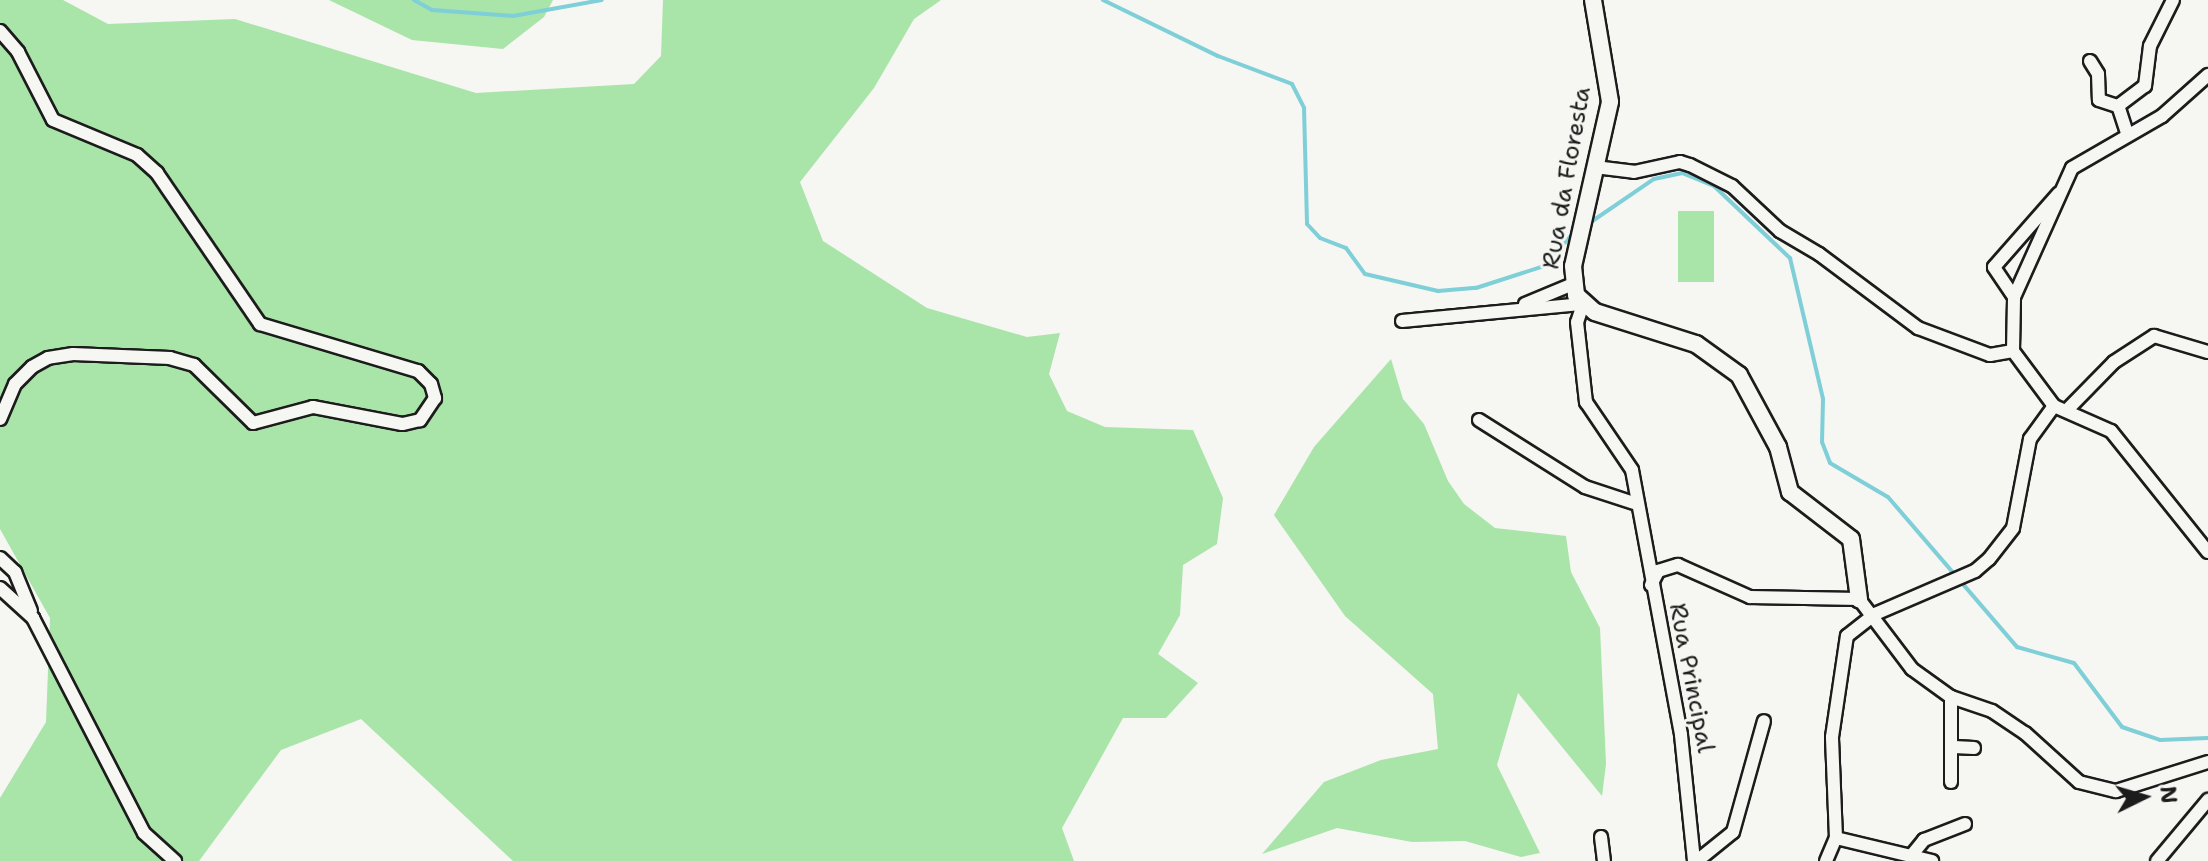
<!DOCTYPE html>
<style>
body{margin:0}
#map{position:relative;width:2208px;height:861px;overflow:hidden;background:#f6f6f2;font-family:"Shantell Sans",sans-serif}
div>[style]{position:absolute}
.green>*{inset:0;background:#a9e4a9;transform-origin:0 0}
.stream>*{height:4px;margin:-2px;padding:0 2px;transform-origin:2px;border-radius:2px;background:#7ecfd7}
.roads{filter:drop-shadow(2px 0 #1c1c1c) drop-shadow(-2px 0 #1c1c1c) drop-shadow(0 2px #1c1c1c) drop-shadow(0 -2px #1c1c1c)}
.minor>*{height:12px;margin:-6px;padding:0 6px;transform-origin:6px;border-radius:6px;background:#f6f6f2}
.tertiary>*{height:16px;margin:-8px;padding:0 8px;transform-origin:8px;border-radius:8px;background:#f6f6f2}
span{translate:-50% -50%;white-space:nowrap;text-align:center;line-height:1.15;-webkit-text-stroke:6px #f6f6f2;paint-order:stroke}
.street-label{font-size:24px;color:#1c1c1c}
.north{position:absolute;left:2104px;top:757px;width:80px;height:80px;-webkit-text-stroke:6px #f6f6f2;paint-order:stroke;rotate:85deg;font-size:22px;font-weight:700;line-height:32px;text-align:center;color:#1c1c1c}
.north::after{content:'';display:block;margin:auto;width:28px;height:36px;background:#1c1c1c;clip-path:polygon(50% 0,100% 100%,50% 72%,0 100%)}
</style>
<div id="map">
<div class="green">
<div style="clip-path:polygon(0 0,63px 0,108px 24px,235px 19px,476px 93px,634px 84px,661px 56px,663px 0,941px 0,914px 19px,874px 88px,800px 182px,823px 241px,927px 308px,1027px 337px,1060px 333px,1049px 374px,1067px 411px,1105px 427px,1193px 430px,1223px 498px,1217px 544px,1183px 565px,1180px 615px,1158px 654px,1198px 683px,1166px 718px,1123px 718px,1062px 828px,1074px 861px,513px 861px,361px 719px,281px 750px,199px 861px,0 861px,0 798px,46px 722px,50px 618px,0 529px)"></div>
<div style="clip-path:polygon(329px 0,553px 0,544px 17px,503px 49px,412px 40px)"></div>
<div style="left:1678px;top:211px;width:36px;height:71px"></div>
<div style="clip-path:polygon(1391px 359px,1403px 399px,1424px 424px,1448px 481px,1464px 504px,1495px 528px,1566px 536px,1571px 572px,1600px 628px,1606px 764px,1602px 796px,1518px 693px,1497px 765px,1540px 853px,1521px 857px,1465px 841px,1412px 842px,1337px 828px,1262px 854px,1324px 782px,1381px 760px,1438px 749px,1433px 694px,1345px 616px,1274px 515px,1314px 447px)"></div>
</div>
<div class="stream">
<div style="left:414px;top:0;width:21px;rotate:29deg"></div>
<div style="left:432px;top:10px;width:81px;rotate:4.2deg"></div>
<div style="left:513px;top:16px;width:90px;rotate:-10.2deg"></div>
<div style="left:1103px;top:0;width:128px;rotate:26deg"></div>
<div style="left:1218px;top:56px;width:79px;rotate:20.7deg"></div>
<div style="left:1292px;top:84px;width:27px;rotate:63deg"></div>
<div style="left:1304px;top:108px;width:116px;rotate:88.5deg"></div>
<div style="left:1307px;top:224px;width:19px;rotate:47deg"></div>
<div style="left:1320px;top:238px;width:28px;rotate:21deg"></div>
<div style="left:1346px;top:248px;width:32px;rotate:54deg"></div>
<div style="left:1365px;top:274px;width:75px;rotate:13.1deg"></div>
<div style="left:1438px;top:291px;width:38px;rotate:-5deg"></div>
<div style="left:1476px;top:288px;width:68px;rotate:-17.9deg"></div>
<div style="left:1541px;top:267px;width:47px;rotate:-45.9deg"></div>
<div style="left:1588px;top:224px;width:80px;rotate:-34.3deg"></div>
<div style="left:1654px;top:179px;width:29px;rotate:-12deg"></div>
<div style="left:1682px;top:173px;width:35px;rotate:22deg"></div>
<div style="left:1714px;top:186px;width:105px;rotate:43.5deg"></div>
<div style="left:1790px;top:258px;width:145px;rotate:76.8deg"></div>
<div style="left:1823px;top:399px;width:43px;rotate:91.3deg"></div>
<div style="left:1822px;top:442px;width:22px;rotate:69deg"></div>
<div style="left:1830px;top:463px;width:67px;rotate:30.4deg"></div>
<div style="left:1888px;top:497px;width:198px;rotate:49.3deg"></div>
<div style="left:2017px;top:647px;width:59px;rotate:15.7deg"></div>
<div style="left:2074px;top:663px;width:80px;rotate:53.1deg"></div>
<div style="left:2122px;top:727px;width:40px;rotate:18.9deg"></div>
<div style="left:2160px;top:740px;width:48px;rotate:-2.4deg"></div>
</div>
<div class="roads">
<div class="minor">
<div style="left:0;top:31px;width:28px;rotate:49deg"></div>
<div style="left:18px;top:52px;width:76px;rotate:62.8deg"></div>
<div style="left:53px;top:120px;width:91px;rotate:22.6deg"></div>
<div style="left:137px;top:155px;width:27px;rotate:42deg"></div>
<div style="left:157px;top:173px;width:183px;rotate:55.7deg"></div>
<div style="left:260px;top:324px;width:165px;rotate:16.6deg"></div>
<div style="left:418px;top:371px;width:18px;rotate:45deg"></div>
<div style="left:431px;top:384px;width:15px;rotate:74deg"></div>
<div style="left:435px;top:398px;width:27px;rotate:124deg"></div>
<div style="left:420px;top:420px;width:18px;rotate:167deg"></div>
<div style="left:402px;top:424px;width:91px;rotate:-169.2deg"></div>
<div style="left:313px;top:407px;width:62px;rotate:165.1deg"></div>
<div style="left:253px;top:423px;width:83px;rotate:-135.5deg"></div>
<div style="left:194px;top:365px;width:25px;rotate:-164deg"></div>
<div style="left:170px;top:358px;width:97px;rotate:-177.6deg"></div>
<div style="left:73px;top:354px;width:25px;rotate:171deg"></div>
<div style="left:48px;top:358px;width:18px;rotate:151deg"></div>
<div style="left:32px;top:367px;width:24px;rotate:135deg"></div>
<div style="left:15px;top:384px;width:38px;rotate:113deg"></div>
<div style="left:2090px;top:61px;width:15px;rotate:58deg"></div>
<div style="left:2098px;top:74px;width:26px;rotate:88deg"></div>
<div style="left:2099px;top:100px;width:20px;rotate:18deg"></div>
<div style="left:2127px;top:133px;width:28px;rotate:-108deg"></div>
<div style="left:2118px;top:106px;width:34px;rotate:-37deg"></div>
<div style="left:2145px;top:86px;width:40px;rotate:-82.9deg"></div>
<div style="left:2150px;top:46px;width:51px;rotate:-63.4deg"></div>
<div style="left:1595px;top:167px;width:39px;rotate:7deg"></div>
<div style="left:1634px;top:172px;width:47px;rotate:-12.3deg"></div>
<div style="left:1680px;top:162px;width:10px;rotate:17deg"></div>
<div style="left:1690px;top:165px;width:47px;rotate:26.6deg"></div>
<div style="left:1732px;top:186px;width:66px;rotate:43.2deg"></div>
<div style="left:1780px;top:231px;width:45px;rotate:30.5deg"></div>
<div style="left:1819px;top:254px;width:124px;rotate:36.8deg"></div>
<div style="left:1918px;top:328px;width:77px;rotate:20.6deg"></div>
<div style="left:1990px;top:355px;width:23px;rotate:-10deg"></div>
<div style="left:2014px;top:297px;width:36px;rotate:-124deg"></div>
<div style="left:1994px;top:267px;width:98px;rotate:-48.7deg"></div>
<div style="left:1525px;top:304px;width:52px;rotate:-22.6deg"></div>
<div style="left:1402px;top:321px;width:182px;rotate:-5.4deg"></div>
<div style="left:1583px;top:304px;width:19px;rotate:108deg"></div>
<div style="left:1577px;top:322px;width:81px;rotate:83.6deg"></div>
<div style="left:1586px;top:402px;width:82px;rotate:55.9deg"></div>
<div style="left:1632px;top:470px;width:269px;rotate:79.5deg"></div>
<div style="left:1681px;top:735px;width:127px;rotate:84.1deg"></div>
<div style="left:2013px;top:351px;width:54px;rotate:-88.9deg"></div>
<div style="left:2014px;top:297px;width:141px;rotate:-65.8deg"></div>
<div style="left:2072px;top:168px;width:104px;rotate:-30deg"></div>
<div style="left:2162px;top:116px;width:62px;rotate:-41.7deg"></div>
<div style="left:2013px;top:351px;width:69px;rotate:53.3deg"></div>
<div style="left:2054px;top:406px;width:62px;rotate:23.7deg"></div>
<div style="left:2111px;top:431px;width:155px;rotate:51.3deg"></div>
<div style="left:2067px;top:410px;width:67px;rotate:-45.6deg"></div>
<div style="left:2114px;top:362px;width:48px;rotate:-33deg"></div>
<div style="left:2154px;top:336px;width:56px;rotate:16.5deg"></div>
<div style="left:1479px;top:420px;width:125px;rotate:32.3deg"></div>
<div style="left:1585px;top:487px;width:55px;rotate:18.1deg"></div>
<div style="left:0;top:558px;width:21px;rotate:43deg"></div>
<div style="left:15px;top:572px;width:42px;rotate:67.7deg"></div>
<div style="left:1651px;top:585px;width:16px;rotate:-63deg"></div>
<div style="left:1658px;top:571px;width:21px;rotate:-17deg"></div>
<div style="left:1678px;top:565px;width:79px;rotate:24deg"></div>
<div style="left:1750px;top:597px;width:109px;rotate:1.1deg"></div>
<div style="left:1859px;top:599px;width:88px;rotate:52.9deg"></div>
<div style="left:1912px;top:669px;width:48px;rotate:35.7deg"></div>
<div style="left:1951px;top:697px;width:43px;rotate:18.9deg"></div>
<div style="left:1992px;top:711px;width:40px;rotate:34deg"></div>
<div style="left:2025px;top:733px;width:73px;rotate:42.2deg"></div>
<div style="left:2079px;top:782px;width:38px;rotate:14deg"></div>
<div style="left:2116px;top:791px;width:96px;rotate:-17.5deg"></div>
<div style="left:0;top:588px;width:45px;rotate:42.3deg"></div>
<div style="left:33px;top:618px;width:242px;rotate:62.7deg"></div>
<div style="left:144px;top:833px;width:42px;rotate:42.1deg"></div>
<div style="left:1954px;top:747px;width:20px;rotate:3deg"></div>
<div style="left:1951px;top:782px;width:85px;rotate:-90deg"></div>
<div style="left:1601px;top:837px;width:24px;rotate:83deg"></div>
<div style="left:1836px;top:838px;width:99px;rotate:13.5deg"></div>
<div style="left:1911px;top:856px;width:21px;rotate:-51deg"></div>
<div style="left:1924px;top:840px;width:44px;rotate:-21.3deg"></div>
<div style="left:1697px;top:861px;width:46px;rotate:-38.9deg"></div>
<div style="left:1733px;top:832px;width:115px;rotate:-74.4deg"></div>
<div style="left:1826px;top:861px;width:25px;rotate:-67deg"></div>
<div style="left:1836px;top:838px;width:101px;rotate:-92.3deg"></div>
<div style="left:1832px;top:737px;width:102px;rotate:-81.6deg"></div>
<div style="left:1847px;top:636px;width:36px;rotate:-38deg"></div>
<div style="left:1875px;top:614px;width:109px;rotate:-23.3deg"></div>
<div style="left:1975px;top:571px;width:18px;rotate:-41deg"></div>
<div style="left:1989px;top:559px;width:39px;rotate:-52deg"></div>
<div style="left:2013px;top:528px;width:91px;rotate:-79.2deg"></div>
<div style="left:2030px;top:439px;width:41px;rotate:-54deg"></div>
<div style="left:2157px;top:861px;width:80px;rotate:-50.1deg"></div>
</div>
<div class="tertiary">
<div style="left:1593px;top:0;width:103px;rotate:80.5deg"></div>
<div style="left:1610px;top:102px;width:168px;rotate:102.7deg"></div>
<div style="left:1573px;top:266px;width:29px;rotate:84deg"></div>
<div style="left:1576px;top:295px;width:25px;rotate:42deg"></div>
<div style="left:1595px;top:312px;width:106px;rotate:17.6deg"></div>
<div style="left:1696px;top:344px;width:53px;rotate:35.8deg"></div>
<div style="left:1739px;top:375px;width:82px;rotate:61.6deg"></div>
<div style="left:1778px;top:447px;width:47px;rotate:75.1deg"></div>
<div style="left:1790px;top:492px;width:77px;rotate:37.6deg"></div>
<div style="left:1851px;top:539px;width:61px;rotate:82.4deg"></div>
</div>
</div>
<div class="street-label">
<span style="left:1567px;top:178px;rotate:-80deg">Rua da Floresta</span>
<span style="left:1691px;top:678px;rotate:79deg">Rua Principal</span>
</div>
<div class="north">N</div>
</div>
